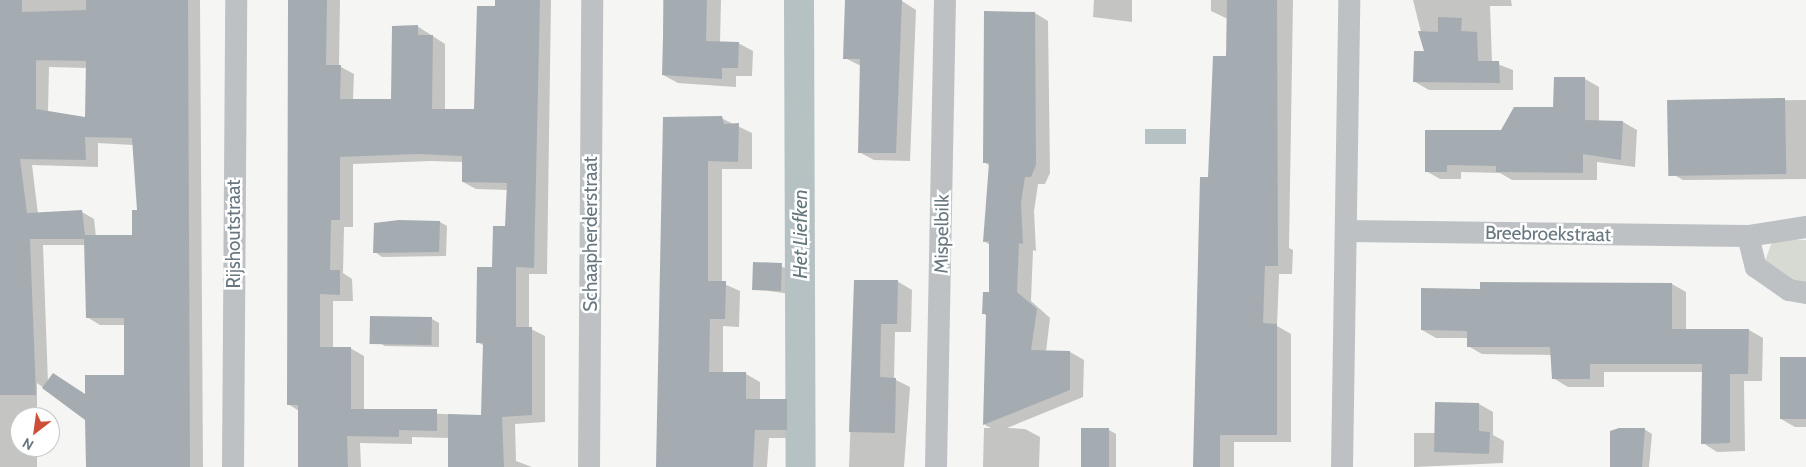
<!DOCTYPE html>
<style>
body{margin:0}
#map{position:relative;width:1806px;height:467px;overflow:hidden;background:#f5f5f3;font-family:Cabin,sans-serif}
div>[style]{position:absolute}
.green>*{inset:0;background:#d6dad2}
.water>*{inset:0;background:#b5c1c3;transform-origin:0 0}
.shadow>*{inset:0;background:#0003}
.canal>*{height:30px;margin:-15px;padding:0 15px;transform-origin:15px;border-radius:15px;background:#b5c1c3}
.building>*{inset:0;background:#a5acb1;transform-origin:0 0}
.minor>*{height:22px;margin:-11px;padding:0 11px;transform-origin:11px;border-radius:11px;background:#bdc1c4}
span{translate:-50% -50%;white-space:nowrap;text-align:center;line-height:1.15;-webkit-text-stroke:5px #fff;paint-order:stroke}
.street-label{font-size:19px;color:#687780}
.water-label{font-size:20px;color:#64787c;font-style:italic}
.north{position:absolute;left:10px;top:407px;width:50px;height:50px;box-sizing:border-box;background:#fff;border:1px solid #c3c9cc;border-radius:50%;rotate:210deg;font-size:14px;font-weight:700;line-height:20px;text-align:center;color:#687780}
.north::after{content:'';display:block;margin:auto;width:18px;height:22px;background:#cd4f3a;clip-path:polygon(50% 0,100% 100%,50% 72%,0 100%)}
</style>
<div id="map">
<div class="green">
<div style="clip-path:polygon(1773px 239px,1806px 240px,1806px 283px,1794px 281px,1765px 261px)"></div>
</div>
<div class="water">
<div style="left:1145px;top:129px;width:41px;height:15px"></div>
</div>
<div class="shadow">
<div style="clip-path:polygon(evenodd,0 0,200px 0,203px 467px,87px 467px,87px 419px,37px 383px,37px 417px,20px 417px,20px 447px,37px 447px,37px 467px,0 467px,0 0,49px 67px,87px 68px,87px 118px,48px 112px,49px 67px,0 0,98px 143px,133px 145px,138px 212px,133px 237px,96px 237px,94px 219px,82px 212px,38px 214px,32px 165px,98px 167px,98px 143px,0 0,43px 245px,85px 245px,87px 317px,100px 325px,126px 325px,125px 376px,87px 395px,48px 383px,43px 245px)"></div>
<div style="clip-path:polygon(evenodd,290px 0,340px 0,339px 66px,354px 74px,353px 100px,392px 100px,417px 26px,445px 44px,445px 110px,476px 110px,497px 0,551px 0,547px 274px,529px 274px,529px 328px,545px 336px,545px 422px,515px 424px,516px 461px,532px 467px,449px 467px,449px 438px,412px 437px,412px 444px,360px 443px,361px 467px,299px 467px,299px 411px,288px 404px,290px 0,431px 161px,463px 162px,463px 182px,476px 189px,508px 190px,507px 227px,477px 342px,485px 346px,482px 416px,364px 410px,364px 356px,350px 348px,333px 348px,333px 301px,353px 301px,352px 279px,343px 273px,344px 227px,353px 227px,353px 164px,431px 161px)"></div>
<div style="clip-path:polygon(663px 0,721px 0,720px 43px,738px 43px,753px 51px,752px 76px,736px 76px,736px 87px,678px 83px,663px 75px)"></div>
<div style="clip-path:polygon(846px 0,902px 1px,916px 10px,910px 161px,874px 160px,859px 152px,861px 66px,845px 58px)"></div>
<div style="clip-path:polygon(1094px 0,1132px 0,1132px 22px,1093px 17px)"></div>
<div style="clip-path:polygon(1211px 0,1293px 0,1289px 248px,1293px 250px,1292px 274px,1279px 274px,1277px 326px,1291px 334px,1291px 442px,1234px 442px,1234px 467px,1193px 467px,1209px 178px,1227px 57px,1228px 19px,1211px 11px)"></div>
<div style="clip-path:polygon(1413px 0,1511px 0,1512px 6px,1490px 6px,1492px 62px,1513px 70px,1513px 90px,1429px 90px,1415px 82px,1426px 52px)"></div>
<div style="clip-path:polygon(1035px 13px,1048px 21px,1050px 173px,1045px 184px,1038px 184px,1034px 211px,1036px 251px,1033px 250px,1031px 301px,1050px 318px,1046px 352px,1070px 352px,1084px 360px,1083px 397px,1007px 428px,1025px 429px,1040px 437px,1039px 467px,983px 467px,984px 428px,991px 428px,985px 425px,987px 316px,983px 313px,991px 293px,990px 245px,984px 241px,990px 166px,984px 162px)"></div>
<div style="clip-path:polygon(1585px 79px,1599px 87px,1599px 122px,1623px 122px,1637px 130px,1635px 167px,1597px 162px,1597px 180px,1512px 180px,1500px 173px,1461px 172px,1461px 179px,1440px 179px,1426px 171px,1555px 108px)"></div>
<div style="clip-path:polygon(1806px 100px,1806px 179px,1683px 180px,1669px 172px,1669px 101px)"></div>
<div style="clip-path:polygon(664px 118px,721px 118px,752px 133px,752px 169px,722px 169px,722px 283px,740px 291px,739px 327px,723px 326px,723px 373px,746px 374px,760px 382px,760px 400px,787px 400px,801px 408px,801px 438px,769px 438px,767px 467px,658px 467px)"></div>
<div style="clip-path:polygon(440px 222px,447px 226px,446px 256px,382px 257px,375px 252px)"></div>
<div style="clip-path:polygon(754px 264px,790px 268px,790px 294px,754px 289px)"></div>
<div style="clip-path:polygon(856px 281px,897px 281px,912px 290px,911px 332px,895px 332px,894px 379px,910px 387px,904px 467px,849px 467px)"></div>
<div style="clip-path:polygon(1672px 284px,1686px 292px,1686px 330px,1749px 330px,1763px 338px,1762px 381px,1744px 381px,1745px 451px,1717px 452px,1703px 443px,1703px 372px,1604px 372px,1604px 387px,1568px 387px,1553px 378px,1552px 355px,1482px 354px,1468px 346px,1468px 338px,1436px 338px,1422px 330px,1482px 290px)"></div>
<div style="clip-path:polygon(432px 319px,439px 323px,439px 347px,385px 346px,378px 342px)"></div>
<div style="clip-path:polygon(1806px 358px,1806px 427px,1795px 427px,1781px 419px)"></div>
<div style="clip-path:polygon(1479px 404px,1493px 412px,1493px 435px,1504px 441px,1503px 463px,1414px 467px,1414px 433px,1436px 433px)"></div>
<div style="clip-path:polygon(1644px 429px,1652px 434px,1649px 467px,1611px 467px)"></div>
<div style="clip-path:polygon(1109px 430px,1116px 434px,1116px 467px,1082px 467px)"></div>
</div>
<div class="canal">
<div style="left:799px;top:0;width:467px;rotate:89.8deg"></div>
</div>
<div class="building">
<div style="clip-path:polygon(evenodd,0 0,22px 0,22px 12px,86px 10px,86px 0,188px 0,190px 467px,86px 467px,85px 420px,42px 388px,53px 373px,85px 394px,85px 375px,124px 375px,124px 318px,86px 318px,84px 239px,30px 239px,36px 395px,0 395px,0 0,36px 60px,86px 61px,85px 117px,36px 109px,36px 60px,0 0,85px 137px,132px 138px,137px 210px,132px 210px,132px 235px,85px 235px,82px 210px,27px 213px,20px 159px,86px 160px,85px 137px)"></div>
<div style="clip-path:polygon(288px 0,327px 0,326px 65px,341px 65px,340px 99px,391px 99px,392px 26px,418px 25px,418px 35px,433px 35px,432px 109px,474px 109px,477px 6px,495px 6px,495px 0,540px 0,534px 268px,516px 267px,516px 327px,532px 327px,532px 415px,502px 417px,504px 467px,448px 467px,448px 414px,481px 415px,483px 343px,476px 343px,477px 267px,492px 267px,493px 226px,505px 226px,507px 183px,462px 182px,462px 156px,417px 154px,340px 157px,340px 220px,331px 220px,330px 270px,340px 270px,340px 295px,320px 294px,320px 347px,351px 347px,351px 409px,437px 409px,437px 431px,399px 430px,399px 437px,347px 436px,348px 467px,298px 467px,298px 405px,287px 405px)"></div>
<div style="clip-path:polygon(664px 0,707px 0,706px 41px,739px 42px,738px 68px,722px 68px,722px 79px,662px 75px)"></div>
<div style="clip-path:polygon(845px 0,902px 0,896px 153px,858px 153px,860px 59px,843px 59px)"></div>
<div style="clip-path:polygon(1227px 0,1277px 0,1278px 266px,1265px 266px,1263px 323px,1277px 324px,1277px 435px,1220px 435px,1220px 467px,1193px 467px,1200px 177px,1208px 177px,1213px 56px,1226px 56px)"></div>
<div style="clip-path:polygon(984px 11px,1035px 12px,1036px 165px,1031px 177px,1025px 177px,1021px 203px,1023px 244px,1019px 243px,1017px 292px,1037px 309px,1031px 350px,1070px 351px,1070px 390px,983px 425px,986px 314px,982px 314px,983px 292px,989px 292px,989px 241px,983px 242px,989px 163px,983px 163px)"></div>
<div style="clip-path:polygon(1438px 17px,1462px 18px,1461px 31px,1477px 32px,1478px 61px,1499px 61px,1500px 83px,1413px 82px,1414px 51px,1424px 51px,1418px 31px,1438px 32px)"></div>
<div style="clip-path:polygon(1554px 77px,1585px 77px,1585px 120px,1623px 121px,1621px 160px,1583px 154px,1583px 173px,1496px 172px,1496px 166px,1447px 165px,1447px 172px,1425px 172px,1425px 130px,1501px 130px,1514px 107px,1553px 107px)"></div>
<div style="left:1785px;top:98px;width:76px;height:118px;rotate:89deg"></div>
<div style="clip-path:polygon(722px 116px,724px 124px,739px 123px,738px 162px,708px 161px,708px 281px,726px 281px,725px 319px,710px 319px,709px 372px,746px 372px,746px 399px,787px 399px,787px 430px,755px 430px,753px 467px,656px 467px,663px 117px)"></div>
<div style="clip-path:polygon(399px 220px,440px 221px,439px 252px,373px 253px,374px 223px)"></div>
<div style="left:753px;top:262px;width:29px;height:28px;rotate:2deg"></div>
<div style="clip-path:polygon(854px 280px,898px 280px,897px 324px,881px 324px,880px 377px,896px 378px,895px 433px,849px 432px)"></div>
<div style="clip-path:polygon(1480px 282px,1672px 283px,1672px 329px,1749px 329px,1748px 374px,1730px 374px,1730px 443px,1701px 444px,1702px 364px,1590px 364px,1590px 379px,1552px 379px,1550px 347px,1467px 347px,1467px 331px,1421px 330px,1421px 288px,1480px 289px)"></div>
<div style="left:370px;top:316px;width:62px;height:28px;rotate:1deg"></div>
<div style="left:1780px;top:357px;width:26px;height:62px"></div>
<div style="clip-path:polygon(1435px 402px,1479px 403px,1479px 431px,1490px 432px,1489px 454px,1434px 452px)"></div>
<div style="left:1081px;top:428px;width:28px;height:39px"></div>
<div style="clip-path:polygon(1619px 428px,1645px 428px,1642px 467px,1610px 467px,1610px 431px)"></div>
</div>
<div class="minor">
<div style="left:1347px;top:231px;width:401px;rotate:0.7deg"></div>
<div style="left:1748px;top:236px;width:59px;rotate:-8.8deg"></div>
<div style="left:1748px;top:236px;width:32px;rotate:76deg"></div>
<div style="left:1756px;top:267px;width:40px;rotate:34.9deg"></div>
<div style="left:1789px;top:290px;width:17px;rotate:10deg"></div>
<div style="left:233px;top:467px;width:467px;rotate:-89.6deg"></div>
<div style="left:589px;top:467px;width:467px;rotate:-89.6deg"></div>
<div style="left:936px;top:467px;width:467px;rotate:-88.9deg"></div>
<div style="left:1342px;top:467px;width:467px;rotate:-89.1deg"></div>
</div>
<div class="street-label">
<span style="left:234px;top:234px;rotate:-90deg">Rijshoutstraat</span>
<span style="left:591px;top:234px;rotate:-90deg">Schaapherderstraat</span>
<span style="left:942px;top:234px;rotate:-89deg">Mispelbilk</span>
<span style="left:1548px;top:234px;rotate:1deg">Breebroekstraat</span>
</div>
<div class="water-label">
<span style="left:800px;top:234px;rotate:-90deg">Het Liefken</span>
</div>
<div class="north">N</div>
</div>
